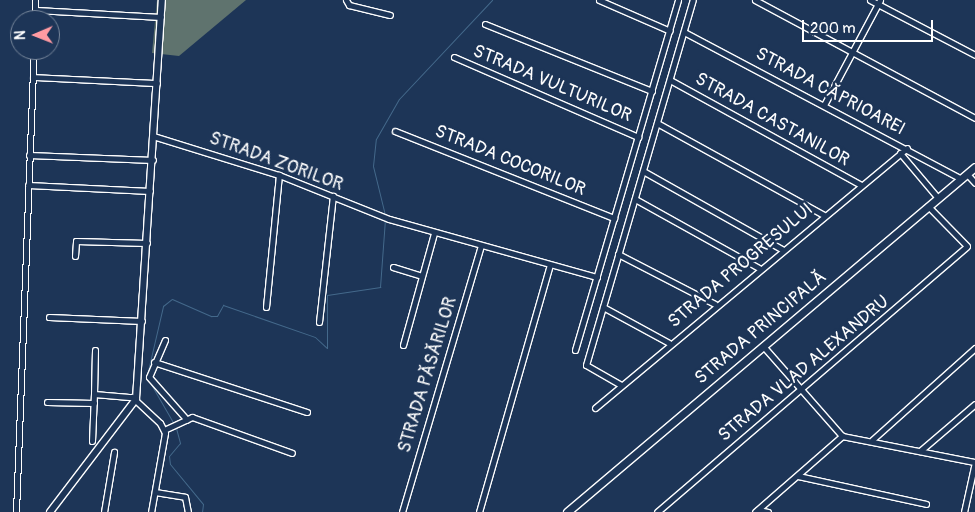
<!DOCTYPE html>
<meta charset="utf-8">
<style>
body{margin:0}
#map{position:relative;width:975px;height:512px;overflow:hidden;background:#1d3557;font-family:Pangolin,sans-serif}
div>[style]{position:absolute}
.green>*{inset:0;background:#5f736e}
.stream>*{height:1px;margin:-0.5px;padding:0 0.5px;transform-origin:0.5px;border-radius:0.5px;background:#44698b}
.roads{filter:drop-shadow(1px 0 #fff) drop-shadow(-1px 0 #fff) drop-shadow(0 1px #fff) drop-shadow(0 -1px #fff)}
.minor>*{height:5px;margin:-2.5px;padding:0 2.5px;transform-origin:2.5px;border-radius:2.5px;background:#1d3557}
.tertiary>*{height:6px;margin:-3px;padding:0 3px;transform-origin:3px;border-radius:3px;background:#1d3557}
.secondary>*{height:7px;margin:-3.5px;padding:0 3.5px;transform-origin:3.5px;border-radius:3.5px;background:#1d3557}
span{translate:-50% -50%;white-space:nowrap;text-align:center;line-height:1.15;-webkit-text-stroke:5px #1d3557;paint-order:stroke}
.street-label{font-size:18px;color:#fff}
.north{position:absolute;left:10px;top:10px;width:50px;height:50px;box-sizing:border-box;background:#1d3557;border:1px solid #77869a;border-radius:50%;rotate:269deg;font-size:14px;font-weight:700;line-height:20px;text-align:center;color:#fff}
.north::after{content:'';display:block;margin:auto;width:18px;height:22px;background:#ff9aa2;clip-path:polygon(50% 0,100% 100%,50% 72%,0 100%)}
.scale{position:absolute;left:802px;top:20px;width:131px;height:22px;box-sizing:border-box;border:2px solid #fff;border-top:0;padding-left:6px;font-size:15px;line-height:18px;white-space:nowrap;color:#fff;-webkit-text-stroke:4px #1d3557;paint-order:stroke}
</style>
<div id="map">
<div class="green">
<div style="clip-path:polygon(157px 0,246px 0,179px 56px,152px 53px)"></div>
</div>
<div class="stream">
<div style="left:385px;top:215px;width:50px;rotate:-103.8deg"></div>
<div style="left:373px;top:166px;width:27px;rotate:-84deg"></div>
<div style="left:376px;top:139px;width:46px;rotate:-60.1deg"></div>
<div style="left:399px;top:99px;width:136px;rotate:-46.8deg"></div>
<div style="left:147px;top:375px;width:71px;rotate:-76.9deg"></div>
<div style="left:163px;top:306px;width:11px;rotate:-38deg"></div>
<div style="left:172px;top:299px;width:43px;rotate:23.6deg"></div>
<div style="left:211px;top:316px;width:6px"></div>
<div style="left:217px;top:316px;width:13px;rotate:-61deg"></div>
<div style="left:223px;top:305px;width:97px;rotate:19.2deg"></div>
<div style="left:315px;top:337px;width:16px;rotate:43deg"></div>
<div style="left:327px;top:348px;width:53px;rotate:-90deg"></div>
<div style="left:327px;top:295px;width:54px;rotate:-8.6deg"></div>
<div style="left:380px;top:287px;width:68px;rotate:-85.8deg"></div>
<div style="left:148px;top:379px;width:52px;rotate:60deg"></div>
<div style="left:176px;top:428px;width:16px;rotate:75deg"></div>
<div style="left:180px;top:443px;width:17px;rotate:130deg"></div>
<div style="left:169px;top:456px;width:8px;rotate:83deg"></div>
<div style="left:170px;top:464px;width:52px;rotate:50.5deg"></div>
<div style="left:203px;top:504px;width:8px;rotate:97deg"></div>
</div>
<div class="roads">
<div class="minor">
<div style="left:35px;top:0;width:20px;rotate:90deg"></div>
<div style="left:346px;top:0;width:6px;rotate:59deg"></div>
<div style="left:349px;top:5px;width:42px;rotate:13.7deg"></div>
<div style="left:599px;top:0;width:77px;rotate:23.6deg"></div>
<div style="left:755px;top:0;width:250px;rotate:28.2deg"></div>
<div style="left:870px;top:0;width:119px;rotate:27.6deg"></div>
<div style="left:36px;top:10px;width:125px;rotate:3.2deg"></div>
<div style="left:485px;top:24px;width:180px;rotate:21.9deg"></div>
<div style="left:684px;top:32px;width:314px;rotate:27.9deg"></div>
<div style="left:454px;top:57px;width:201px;rotate:23.5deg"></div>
<div style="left:33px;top:77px;width:124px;rotate:2.8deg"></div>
<div style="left:670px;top:80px;width:218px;rotate:28.8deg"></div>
<div style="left:824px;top:105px;width:119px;rotate:-61.9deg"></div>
<div style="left:657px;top:123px;width:191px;rotate:28.9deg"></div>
<div style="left:395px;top:131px;width:236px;rotate:21.7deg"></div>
<div style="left:153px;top:136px;width:132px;rotate:17.2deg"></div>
<div style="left:279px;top:175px;width:118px;rotate:21.8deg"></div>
<div style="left:389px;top:219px;width:216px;rotate:15.6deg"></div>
<div style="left:900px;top:153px;width:59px;rotate:49.8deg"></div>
<div style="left:29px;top:155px;width:124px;rotate:2.3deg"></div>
<div style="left:643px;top:171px;width:161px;rotate:29.4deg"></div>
<div style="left:967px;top:174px;width:12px;rotate:48deg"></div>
<div style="left:28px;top:185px;width:122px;rotate:2.8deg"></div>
<div style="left:635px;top:199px;width:142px;rotate:29.1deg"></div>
<div style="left:618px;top:254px;width:109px;rotate:27.3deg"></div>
<div style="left:75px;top:256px;width:15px;rotate:-86deg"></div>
<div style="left:76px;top:241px;width:71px;rotate:1.6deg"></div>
<div style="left:393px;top:267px;width:30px;rotate:17deg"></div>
<div style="left:266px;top:307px;width:133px;rotate:-84.4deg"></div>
<div style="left:603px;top:307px;width:75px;rotate:28.6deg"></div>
<div style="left:49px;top:317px;width:93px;rotate:2.5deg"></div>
<div style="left:319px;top:322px;width:127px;rotate:-83.7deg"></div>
<div style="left:165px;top:340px;width:40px;rotate:113.4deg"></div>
<div style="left:149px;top:377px;width:57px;rotate:48.5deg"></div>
<div style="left:403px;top:345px;width:116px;rotate:-74.5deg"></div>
<div style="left:763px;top:346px;width:120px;rotate:48.7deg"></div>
<div style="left:842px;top:436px;width:136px;rotate:11.1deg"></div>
<div style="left:575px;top:350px;width:365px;rotate:-73.6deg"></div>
<div style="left:154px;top:362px;width:161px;rotate:18.1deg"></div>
<div style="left:621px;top:385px;width:40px;rotate:-150.3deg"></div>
<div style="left:586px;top:365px;width:380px;rotate:-73.7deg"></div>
<div style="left:94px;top:394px;width:44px;rotate:-88.7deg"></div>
<div style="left:47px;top:402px;width:47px;rotate:1.2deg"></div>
<div style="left:595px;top:408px;width:406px;rotate:-39.8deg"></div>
<div style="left:164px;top:430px;width:31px;rotate:-25deg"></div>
<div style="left:192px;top:417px;width:106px;rotate:19.8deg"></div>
<div style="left:872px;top:440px;width:138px;rotate:-41.8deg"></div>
<div style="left:92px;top:441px;width:47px;rotate:-87.6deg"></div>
<div style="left:94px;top:394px;width:38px;rotate:5deg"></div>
<div style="left:132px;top:397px;width:38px;rotate:43deg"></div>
<div style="left:160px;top:423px;width:11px;rotate:63deg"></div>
<div style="left:165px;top:433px;width:80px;rotate:100deg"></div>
<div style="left:920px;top:451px;width:72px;rotate:-40.5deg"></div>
<div style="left:798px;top:476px;width:131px;rotate:12.3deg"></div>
<div style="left:155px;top:492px;width:30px;rotate:9deg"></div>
<div style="left:185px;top:497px;width:15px;rotate:79deg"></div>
<div style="left:758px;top:510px;width:10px;rotate:11deg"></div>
<div style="left:16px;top:512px;width:462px;rotate:-87.8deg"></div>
<div style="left:104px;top:512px;width:61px;rotate:-80.5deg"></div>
<div style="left:402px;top:512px;width:278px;rotate:-73.5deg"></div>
<div style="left:479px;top:512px;width:257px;rotate:-74deg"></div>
<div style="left:657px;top:512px;width:408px;rotate:-40.6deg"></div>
<div style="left:967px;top:246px;width:56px;rotate:-134.3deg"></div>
<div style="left:755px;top:512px;width:116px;rotate:-41.1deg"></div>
<div style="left:964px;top:512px;width:51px;rotate:-77.6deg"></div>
</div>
<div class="tertiary">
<div style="left:50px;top:512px;width:142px;rotate:-52.7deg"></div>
<div style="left:136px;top:399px;width:400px;rotate:-86.3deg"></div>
</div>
<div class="secondary">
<div style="left:567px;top:512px;width:534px;rotate:-40.22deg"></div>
</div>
</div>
<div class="street-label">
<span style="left:552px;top:84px;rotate:23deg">STRADA VULTURILOR</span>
<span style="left:830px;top:92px;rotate:28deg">STRADA CĂPRIOAREI</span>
<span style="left:772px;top:120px;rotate:29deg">STRADA CASTANILOR</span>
<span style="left:510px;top:161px;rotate:22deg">STRADA COCORILOR</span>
<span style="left:276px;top:162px;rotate:20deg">STRADA ZORILOR</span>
<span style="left:741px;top:266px;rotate:-40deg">STRADA PROGRESULUI</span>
<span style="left:761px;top:328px;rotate:-40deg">STRADA PRINCIPALĂ</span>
<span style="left:804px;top:369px;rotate:-40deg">STRADA VLAD ALEXANDRU</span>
<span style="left:428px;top:375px;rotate:-73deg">STRADA PĂSĂRILOR</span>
</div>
<div class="north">N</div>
<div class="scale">200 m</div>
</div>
